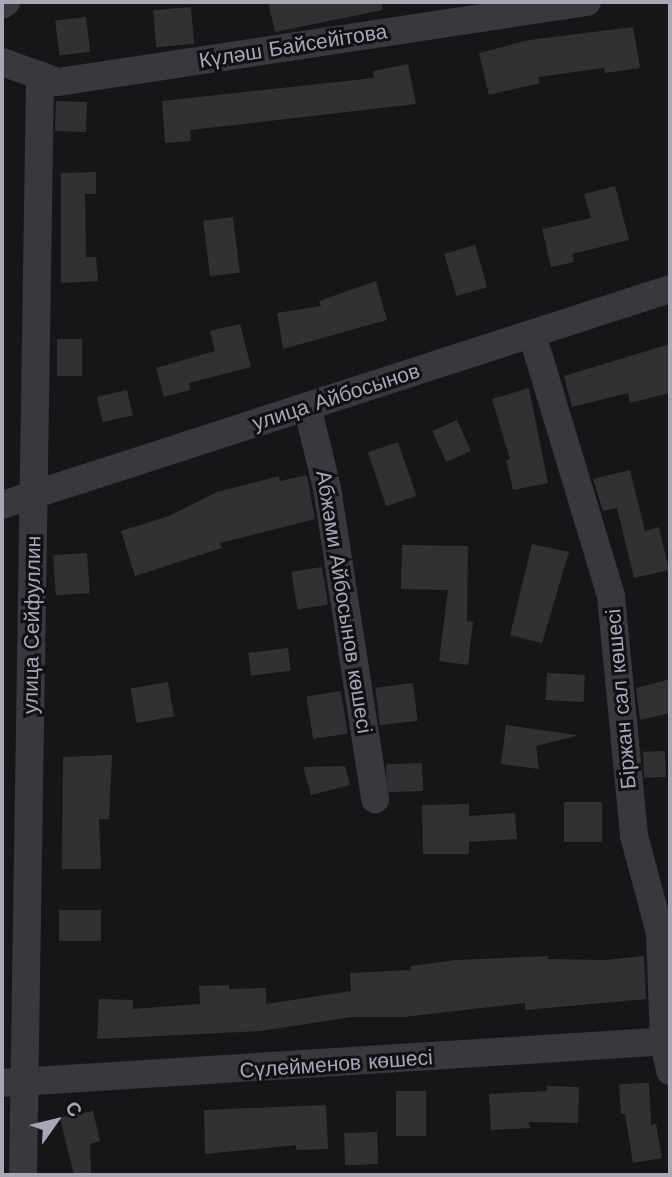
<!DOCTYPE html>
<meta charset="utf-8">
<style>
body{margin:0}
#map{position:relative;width:672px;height:1177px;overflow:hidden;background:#161517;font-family:"Work Sans",sans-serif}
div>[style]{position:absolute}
.building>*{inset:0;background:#323033;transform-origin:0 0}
.minor>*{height:28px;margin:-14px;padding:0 14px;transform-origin:14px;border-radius:14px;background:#3a373e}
span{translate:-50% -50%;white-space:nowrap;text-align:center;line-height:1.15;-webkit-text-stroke:6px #111012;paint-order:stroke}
.street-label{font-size:21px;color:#aba5b8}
.frame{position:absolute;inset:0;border:4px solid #aba5b8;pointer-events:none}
.north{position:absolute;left:21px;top:1086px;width:70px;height:70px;-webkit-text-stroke:5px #111012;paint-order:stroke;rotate:56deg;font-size:19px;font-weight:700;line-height:28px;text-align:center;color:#aba5b8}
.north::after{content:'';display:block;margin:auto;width:24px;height:32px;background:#aba5b8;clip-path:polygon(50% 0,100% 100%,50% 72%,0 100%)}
</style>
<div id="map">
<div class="building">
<div style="clip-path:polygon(268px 2px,382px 2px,383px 10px,275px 32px)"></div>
<div style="left:191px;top:7px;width:37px;height:38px;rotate:85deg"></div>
<div style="left:86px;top:17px;width:35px;height:31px;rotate:83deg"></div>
<div style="clip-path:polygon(633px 27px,640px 68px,605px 73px,604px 68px,538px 77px,540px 83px,489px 95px,479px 53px,529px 40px)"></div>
<div style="clip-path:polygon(408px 64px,416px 104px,190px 130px,191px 141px,165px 143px,162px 101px,374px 78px,373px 71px)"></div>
<div style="left:56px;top:101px;width:31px;height:30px;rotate:2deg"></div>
<div style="clip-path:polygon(96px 172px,96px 194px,85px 194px,86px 257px,96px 257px,98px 281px,61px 283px,61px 173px)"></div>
<div style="clip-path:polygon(615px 186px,629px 240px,572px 254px,574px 262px,551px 267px,542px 229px,591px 218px,584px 194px)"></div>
<div style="left:233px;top:217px;width:56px;height:30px;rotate:83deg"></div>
<div style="left:475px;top:245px;width:44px;height:32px;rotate:74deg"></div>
<div style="clip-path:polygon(376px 281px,387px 320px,283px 349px,277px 313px,321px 306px,319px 301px)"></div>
<div style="clip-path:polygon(240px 324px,251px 367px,189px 383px,190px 390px,164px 397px,156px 368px,215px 351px,210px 331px)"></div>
<div style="left:57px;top:339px;width:25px;height:37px"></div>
<div style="clip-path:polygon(670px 344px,670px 393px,630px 403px,628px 393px,572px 407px,564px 376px)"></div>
<div style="clip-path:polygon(529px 388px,548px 483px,513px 490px,506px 460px,510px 459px,492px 399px)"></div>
<div style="left:127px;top:390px;width:26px;height:31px;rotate:77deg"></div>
<div style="left:457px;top:420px;width:34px;height:27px;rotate:66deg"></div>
<div style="left:398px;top:442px;width:57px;height:32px;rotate:71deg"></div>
<div style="clip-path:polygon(630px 470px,645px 531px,659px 527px,669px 570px,634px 578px,617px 508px,603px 511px,593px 479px)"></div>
<div style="clip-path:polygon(307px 475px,315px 519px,220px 543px,222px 548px,135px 576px,121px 531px,169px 516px,217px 492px,279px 476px,280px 481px)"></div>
<div style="clip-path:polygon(532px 544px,569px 552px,542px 643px,510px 635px)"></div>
<div style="clip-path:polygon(402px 545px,468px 546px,467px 621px,473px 622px,468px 665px,439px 661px,448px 590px,401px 589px)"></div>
<div style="left:87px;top:553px;width:40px;height:34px;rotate:86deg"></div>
<div style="left:322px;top:567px;width:38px;height:31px;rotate:81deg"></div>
<div style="left:288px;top:648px;width:23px;height:40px;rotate:83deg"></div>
<div style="left:547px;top:673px;width:38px;height:27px;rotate:3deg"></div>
<div style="clip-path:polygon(670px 679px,670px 713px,640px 720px,636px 688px)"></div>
<div style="left:168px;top:682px;width:35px;height:38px;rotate:80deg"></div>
<div style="left:413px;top:683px;width:38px;height:38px;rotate:83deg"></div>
<div style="left:341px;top:691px;width:43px;height:35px;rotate:81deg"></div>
<div style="clip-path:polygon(506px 725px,576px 735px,576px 736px,536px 746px,539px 769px,501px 764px)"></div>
<div style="left:665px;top:751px;width:26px;height:22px;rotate:88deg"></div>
<div style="clip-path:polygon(112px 755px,109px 819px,99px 819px,101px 869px,62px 869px,63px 757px)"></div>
<div style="left:422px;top:763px;width:28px;height:36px;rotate:88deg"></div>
<div style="clip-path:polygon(345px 766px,350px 785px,311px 795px,303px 767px)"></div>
<div style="left:564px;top:802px;width:38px;height:40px"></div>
<div style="clip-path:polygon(469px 804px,469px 816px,515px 813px,517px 839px,469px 842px,469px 854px,423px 854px,422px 805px)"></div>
<div style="left:59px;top:910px;width:42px;height:31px"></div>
<div style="clip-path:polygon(548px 956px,548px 959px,604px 960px,644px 956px,646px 999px,525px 1010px,525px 1003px,404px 1017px,352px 1017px,260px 1031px,97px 1039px,99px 999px,133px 1000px,133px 1009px,200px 1004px,199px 986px,229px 985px,229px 989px,266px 988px,266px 1004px,351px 991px,350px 973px,411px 970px,411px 966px,456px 960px)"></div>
<div style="clip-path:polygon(649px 1083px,651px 1125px,656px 1124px,662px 1158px,633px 1163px,625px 1114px,621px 1114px,619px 1084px)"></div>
<div style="clip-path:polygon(547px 1086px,579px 1087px,578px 1123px,529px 1122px,530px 1128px,491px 1130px,489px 1094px,547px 1091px)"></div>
<div style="left:396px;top:1091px;width:30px;height:45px"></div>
<div style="clip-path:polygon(326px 1105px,328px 1149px,296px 1150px,296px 1145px,205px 1154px,204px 1110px)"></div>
<div style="clip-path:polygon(93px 1111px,100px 1141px,90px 1144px,91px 1175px,74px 1175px,60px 1118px)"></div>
<div style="left:377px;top:1132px;width:32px;height:33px;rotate:88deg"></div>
</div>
<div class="minor">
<div style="left:2px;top:5px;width:5px;rotate:-37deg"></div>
<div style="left:2px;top:62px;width:59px;rotate:19.7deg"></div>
<div style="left:58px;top:82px;width:535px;rotate:-8.6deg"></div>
<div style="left:532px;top:334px;width:274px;rotate:73.2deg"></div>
<div style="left:611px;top:596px;width:241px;rotate:84.5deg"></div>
<div style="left:634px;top:836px;width:100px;rotate:75deg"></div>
<div style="left:660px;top:933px;width:109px;rotate:87.9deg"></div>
<div style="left:664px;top:1042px;width:30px;rotate:78deg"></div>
<div style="left:307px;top:406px;width:84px;rotate:76.3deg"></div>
<div style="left:327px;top:488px;width:315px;rotate:81.2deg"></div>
<div style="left:2px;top:505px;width:702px;rotate:-17.92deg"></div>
<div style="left:2px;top:1083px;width:669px;rotate:-3.6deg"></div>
<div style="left:23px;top:1175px;width:1100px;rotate:-89.11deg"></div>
</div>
<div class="street-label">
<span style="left:293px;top:46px;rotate:-9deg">Күләш Байсейітова</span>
<span style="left:336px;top:397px;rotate:-18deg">улица Айбосынов</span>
<span style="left:344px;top:602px;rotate:81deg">Абжәми Айбосынов көшесі</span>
<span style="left:32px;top:625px;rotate:-89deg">улица Сейфуллин</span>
<span style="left:621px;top:699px;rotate:-95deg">Біржан сал көшесі</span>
<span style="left:336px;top:1064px;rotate:-4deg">Сүлейменов көшесі</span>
</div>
<div class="frame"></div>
<div class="north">С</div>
</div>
